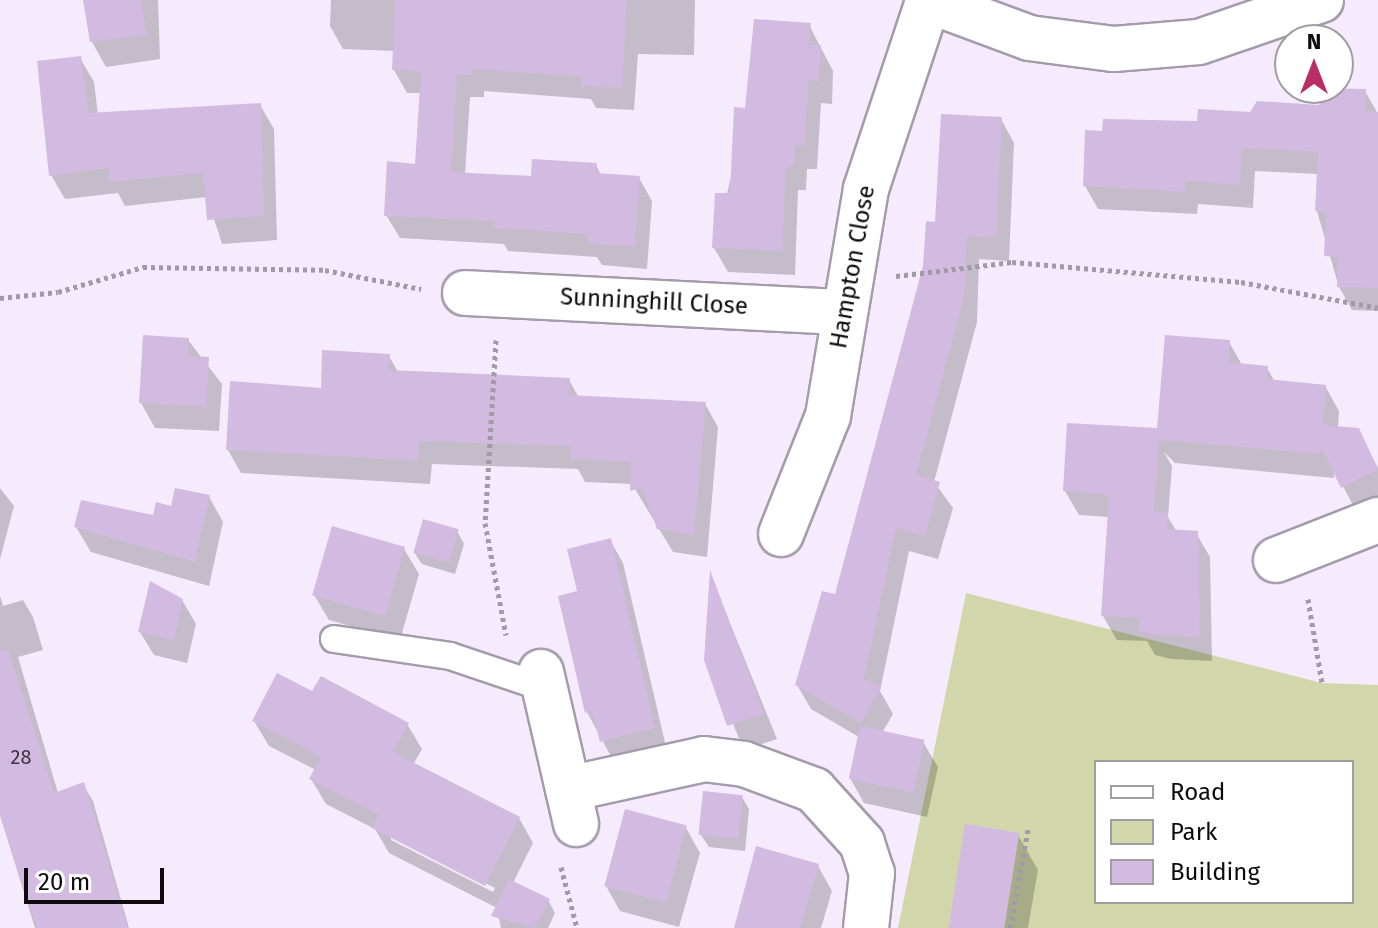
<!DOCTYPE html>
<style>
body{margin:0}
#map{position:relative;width:1378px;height:928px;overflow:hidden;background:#f5ebfc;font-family:"Fira Sans",sans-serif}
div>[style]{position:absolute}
.green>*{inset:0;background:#d1d7aa}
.shadow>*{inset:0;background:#0003}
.building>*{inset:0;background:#d2bae1;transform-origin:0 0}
.path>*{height:5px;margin-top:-2.5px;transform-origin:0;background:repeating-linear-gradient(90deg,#a29aa7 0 4px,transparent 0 8px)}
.roads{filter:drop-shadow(2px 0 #a49bab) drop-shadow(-2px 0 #a49bab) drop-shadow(0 2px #a49bab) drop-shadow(0 -2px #a49bab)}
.service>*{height:26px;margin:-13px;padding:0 13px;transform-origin:13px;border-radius:13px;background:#fff}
.minor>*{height:44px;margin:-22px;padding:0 22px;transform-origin:22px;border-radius:22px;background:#fff}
span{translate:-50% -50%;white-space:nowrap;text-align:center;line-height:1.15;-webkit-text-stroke:6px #fff;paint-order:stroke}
.number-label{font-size:20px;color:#3f3644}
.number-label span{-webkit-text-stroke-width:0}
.street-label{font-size:24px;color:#0e0a10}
.legend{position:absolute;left:1094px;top:760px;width:260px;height:144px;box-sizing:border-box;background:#fff;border:2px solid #9f9d9f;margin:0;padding:10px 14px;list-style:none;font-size:24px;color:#0e0a10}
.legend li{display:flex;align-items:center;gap:16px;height:40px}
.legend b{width:40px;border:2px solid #9f9d9f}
.north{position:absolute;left:1274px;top:24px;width:80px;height:80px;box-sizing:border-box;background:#fff;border:2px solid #9f9d9f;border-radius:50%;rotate:0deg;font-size:22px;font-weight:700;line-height:32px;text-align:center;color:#0e0a10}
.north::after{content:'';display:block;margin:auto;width:28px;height:36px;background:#b92e67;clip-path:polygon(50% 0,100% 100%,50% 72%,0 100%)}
.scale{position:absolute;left:24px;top:868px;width:140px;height:36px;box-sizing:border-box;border:4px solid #0e0a10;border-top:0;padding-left:10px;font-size:24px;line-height:28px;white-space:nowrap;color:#0e0a10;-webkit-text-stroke:6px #fff;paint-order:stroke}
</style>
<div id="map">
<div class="green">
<div style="clip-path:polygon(evenodd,966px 593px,1322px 683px,1378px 685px,1378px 928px,898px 928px,966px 593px,1096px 762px,1352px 762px,1352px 902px,1096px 902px,1096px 762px)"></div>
</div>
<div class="shadow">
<div style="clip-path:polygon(87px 0,158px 0,160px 59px,106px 67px,92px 42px)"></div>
<div style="clip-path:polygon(331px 0,695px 0,694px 55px,638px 54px,634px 110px,596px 108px,591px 99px,484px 91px,484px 97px,470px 97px,465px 174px,533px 178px,596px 165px,601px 175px,639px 178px,652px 201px,647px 269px,602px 265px,597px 257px,508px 251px,504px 244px,400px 238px,386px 215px,417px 166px,422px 93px,407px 93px,394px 70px,395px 51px,343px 49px,330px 26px)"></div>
<div style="clip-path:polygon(809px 25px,833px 71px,832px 104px,821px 103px,817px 169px,807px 169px,806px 190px,798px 190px,795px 275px,728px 272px,714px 248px,747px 110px)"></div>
<div style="clip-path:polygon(80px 58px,94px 82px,98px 115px,260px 105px,274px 129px,277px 240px,222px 244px,207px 197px,125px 206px,118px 193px,65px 199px,51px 175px)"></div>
<div style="clip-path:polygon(1365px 91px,1378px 114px,1378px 311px,1352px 310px,1339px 287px,1317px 211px,1319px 174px,1255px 171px,1253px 208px,1198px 204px,1197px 214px,1098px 209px,1085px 186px,1104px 133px,1321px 107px)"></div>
<div style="clip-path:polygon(1001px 119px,1014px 143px,1009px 261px,979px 259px,977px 322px,934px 482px,953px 508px,938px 559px,909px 551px,880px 691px,893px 714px,882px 733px,923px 742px,938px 767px,927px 817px,864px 803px,850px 778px,859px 737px,811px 709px,797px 685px,837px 597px,937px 224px)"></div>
<div style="clip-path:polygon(188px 340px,222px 384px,219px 431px,155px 428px,141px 403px)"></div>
<div style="clip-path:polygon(1229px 342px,1242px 365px,1267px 368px,1275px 382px,1325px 386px,1339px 411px,1338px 428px,1358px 430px,1378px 468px,1378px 501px,1356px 511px,1334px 469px,1334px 478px,1175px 463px,1164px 452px,1172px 466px,1168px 517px,1177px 532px,1196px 533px,1210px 557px,1212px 661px,1172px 659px,1155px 655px,1147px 641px,1117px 640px,1103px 616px,1110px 517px,1079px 515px,1065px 491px,1159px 431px)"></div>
<div style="clip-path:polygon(389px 356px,398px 372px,569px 380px,579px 398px,705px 404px,718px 427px,707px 557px,673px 552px,632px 484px,585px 482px,578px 469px,432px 464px,430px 484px,241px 473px,228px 450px)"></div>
<div style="clip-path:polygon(0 488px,14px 506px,0 559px)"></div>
<div style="clip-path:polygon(209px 497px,223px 522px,209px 586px,91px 552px,76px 527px,154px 517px)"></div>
<div style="clip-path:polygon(457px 531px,464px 544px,455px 574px,422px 564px,414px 552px)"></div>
<div style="clip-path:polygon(610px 540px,623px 563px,667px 751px,615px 764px,587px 712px,580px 592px)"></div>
<div style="clip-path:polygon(404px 549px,419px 574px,400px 640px,329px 620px,314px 595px)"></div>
<div style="clip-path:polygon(711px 576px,777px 739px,744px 750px,706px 660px)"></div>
<div style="clip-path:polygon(0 596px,3px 606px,23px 600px,33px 617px,43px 650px,18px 657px,58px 793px,83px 784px,93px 801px,129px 928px,35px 928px,0 815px)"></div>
<div style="clip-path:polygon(182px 600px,196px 624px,187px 663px,154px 655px,140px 632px)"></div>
<div style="clip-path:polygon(evenodd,313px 694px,407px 724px,422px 749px,413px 765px,519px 818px,533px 843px,513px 883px,548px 900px,555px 913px,548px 928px,501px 928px,497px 908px,389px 853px,375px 829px,326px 804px,311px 779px,316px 770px,269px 746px,254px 721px,313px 694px,391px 836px,495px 888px,493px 892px,391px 840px,391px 836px)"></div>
<div style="clip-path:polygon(742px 797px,749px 809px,745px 851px,709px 847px,701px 835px)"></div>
<div style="clip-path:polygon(686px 828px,700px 853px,679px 927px,620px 911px,606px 886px)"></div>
<div style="clip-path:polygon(1018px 835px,1038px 870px,1028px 928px,948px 928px)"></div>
<div style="clip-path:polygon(818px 866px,832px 891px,821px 928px,736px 928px)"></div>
</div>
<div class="building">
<div style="clip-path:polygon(83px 0,141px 0,147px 35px,90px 42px)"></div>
<div style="clip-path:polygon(395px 0,627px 0,622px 88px,581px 86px,581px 77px,472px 69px,472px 75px,457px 74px,451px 172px,531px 176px,532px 159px,597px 163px,596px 173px,640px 176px,635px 247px,587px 243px,588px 234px,493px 228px,494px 221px,384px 216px,387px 161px,415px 164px,421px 71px,392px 70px)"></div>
<div style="clip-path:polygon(754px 19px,811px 23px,809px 45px,821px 45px,819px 81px,809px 80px,804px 146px,795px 146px,794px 167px,786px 167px,782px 251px,712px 248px,715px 193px,730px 193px,734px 107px,745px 108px)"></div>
<div style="clip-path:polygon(81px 56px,88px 113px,261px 103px,264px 216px,207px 220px,203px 173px,109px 182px,108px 168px,49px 176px,37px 61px)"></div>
<div style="clip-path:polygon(1320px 88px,1366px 89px,1365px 111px,1378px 112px,1378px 288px,1337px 287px,1338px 257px,1324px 256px,1326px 212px,1315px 211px,1318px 152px,1242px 148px,1240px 185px,1185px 181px,1185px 192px,1083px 186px,1085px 130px,1102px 131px,1103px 119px,1197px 121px,1198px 109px,1250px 112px,1257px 101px,1319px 105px)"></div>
<div style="clip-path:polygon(941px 114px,1002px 117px,996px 237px,967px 236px,964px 297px,916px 475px,940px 482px,925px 536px,896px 528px,864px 679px,881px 688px,861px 723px,795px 685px,822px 591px,835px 594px,923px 266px,926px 221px,935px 222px)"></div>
<div style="clip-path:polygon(143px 335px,189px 338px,188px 356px,209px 357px,206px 407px,139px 403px)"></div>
<div style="clip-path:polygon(1165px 335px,1230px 340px,1228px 362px,1268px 366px,1267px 379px,1326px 385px,1323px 425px,1359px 428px,1378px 469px,1341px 488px,1321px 447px,1320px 454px,1159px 440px,1154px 512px,1168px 513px,1167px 529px,1198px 531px,1200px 637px,1156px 635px,1139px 631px,1140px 618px,1101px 616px,1109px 495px,1063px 491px,1067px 423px,1157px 428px)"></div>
<div style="clip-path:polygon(322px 350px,390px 354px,389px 370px,570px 378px,569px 395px,706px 402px,694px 535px,657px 529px,642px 487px,630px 491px,631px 462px,570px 459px,571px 446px,419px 441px,418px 461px,226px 450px,230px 381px,321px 388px)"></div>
<div style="clip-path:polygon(175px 488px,210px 495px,195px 562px,74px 527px,81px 500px,153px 515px,156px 502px,171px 506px)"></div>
<div style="left:423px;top:519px;width:37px;height:35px;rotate:16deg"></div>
<div style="left:332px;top:526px;width:76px;height:72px;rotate:16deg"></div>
<div style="clip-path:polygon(611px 538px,655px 728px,600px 742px,592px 711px,585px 713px,558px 596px,577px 591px,567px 549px)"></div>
<div style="clip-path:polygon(710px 570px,764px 714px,727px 726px,704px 660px)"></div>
<div style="clip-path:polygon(150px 581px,183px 599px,174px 640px,138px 632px)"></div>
<div style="clip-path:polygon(8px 649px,54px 793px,84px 782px,128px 928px,37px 928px,0 815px,0 650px)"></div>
<div style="clip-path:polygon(277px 673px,312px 691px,321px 676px,409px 723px,393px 752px,520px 817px,485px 886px,372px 828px,379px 815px,309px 779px,321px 757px,252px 721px)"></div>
<div style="left:860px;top:726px;width:66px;height:54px;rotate:12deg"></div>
<div style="left:703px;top:791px;width:40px;height:44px;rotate:6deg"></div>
<div style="left:625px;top:809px;width:64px;height:80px;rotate:15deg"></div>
<div style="left:965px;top:824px;width:55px;height:106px;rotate:9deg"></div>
<div style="clip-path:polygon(756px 846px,819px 864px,800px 928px,734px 928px)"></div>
<div style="clip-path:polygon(509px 879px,550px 899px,535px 928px,491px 916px)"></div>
</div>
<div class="path">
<div style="left:896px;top:276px;width:117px;rotate:-6.9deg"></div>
<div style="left:1012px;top:262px;width:230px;rotate:5deg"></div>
<div style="left:1241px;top:282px;width:139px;rotate:10.7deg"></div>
<div style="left:0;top:298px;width:58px;rotate:-5.9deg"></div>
<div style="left:58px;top:292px;width:89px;rotate:-16.4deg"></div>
<div style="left:143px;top:267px;width:182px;rotate:0.9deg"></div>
<div style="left:325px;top:270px;width:98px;rotate:11.2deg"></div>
<div style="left:496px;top:340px;width:183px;rotate:93.4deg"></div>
<div style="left:485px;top:523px;width:114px;rotate:79.4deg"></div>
<div style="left:1308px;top:599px;width:85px;rotate:80.5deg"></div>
<div style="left:561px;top:867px;width:63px;rotate:75.3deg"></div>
<div style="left:1010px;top:928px;width:100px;rotate:-79.6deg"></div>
</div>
<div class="roads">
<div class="service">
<div style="left:334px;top:639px;width:117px;rotate:8.3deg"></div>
<div style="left:450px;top:656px;width:100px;rotate:18.6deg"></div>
</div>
<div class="minor">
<div style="left:927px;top:0;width:109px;rotate:20.4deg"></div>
<div style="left:1029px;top:38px;width:86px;rotate:7.4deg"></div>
<div style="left:1114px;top:49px;width:85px;rotate:-4.7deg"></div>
<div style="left:1199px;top:42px;width:129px;rotate:-19deg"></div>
<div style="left:465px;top:293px;width:378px;rotate:2.9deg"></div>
<div style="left:781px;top:534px;width:127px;rotate:-68.3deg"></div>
<div style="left:828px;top:416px;width:230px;rotate:-80.5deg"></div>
<div style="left:866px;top:189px;width:198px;rotate:-71.7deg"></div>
<div style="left:1276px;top:560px;width:110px;rotate:-21.4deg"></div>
<div style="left:541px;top:672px;width:156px;rotate:77deg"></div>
<div style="left:568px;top:789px;width:139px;rotate:-12.4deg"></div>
<div style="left:704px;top:759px;width:40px;rotate:7.1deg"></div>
<div style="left:744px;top:764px;width:75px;rotate:20.4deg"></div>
<div style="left:814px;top:790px;width:72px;rotate:47.8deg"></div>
<div style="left:862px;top:843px;width:32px;rotate:72deg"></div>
<div style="left:872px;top:873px;width:55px;rotate:96.2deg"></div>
</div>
</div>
<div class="number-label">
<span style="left:21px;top:757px">28</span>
</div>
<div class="street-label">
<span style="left:853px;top:267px;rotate:-80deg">Hampton Close</span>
<span style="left:654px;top:302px;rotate:3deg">Sunninghill Close</span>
</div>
<ul class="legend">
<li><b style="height:10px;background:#fff"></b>Road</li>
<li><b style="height:22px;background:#d1d7aa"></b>Park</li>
<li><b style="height:22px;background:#d2bae1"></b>Building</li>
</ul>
<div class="north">N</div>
<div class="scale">20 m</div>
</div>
